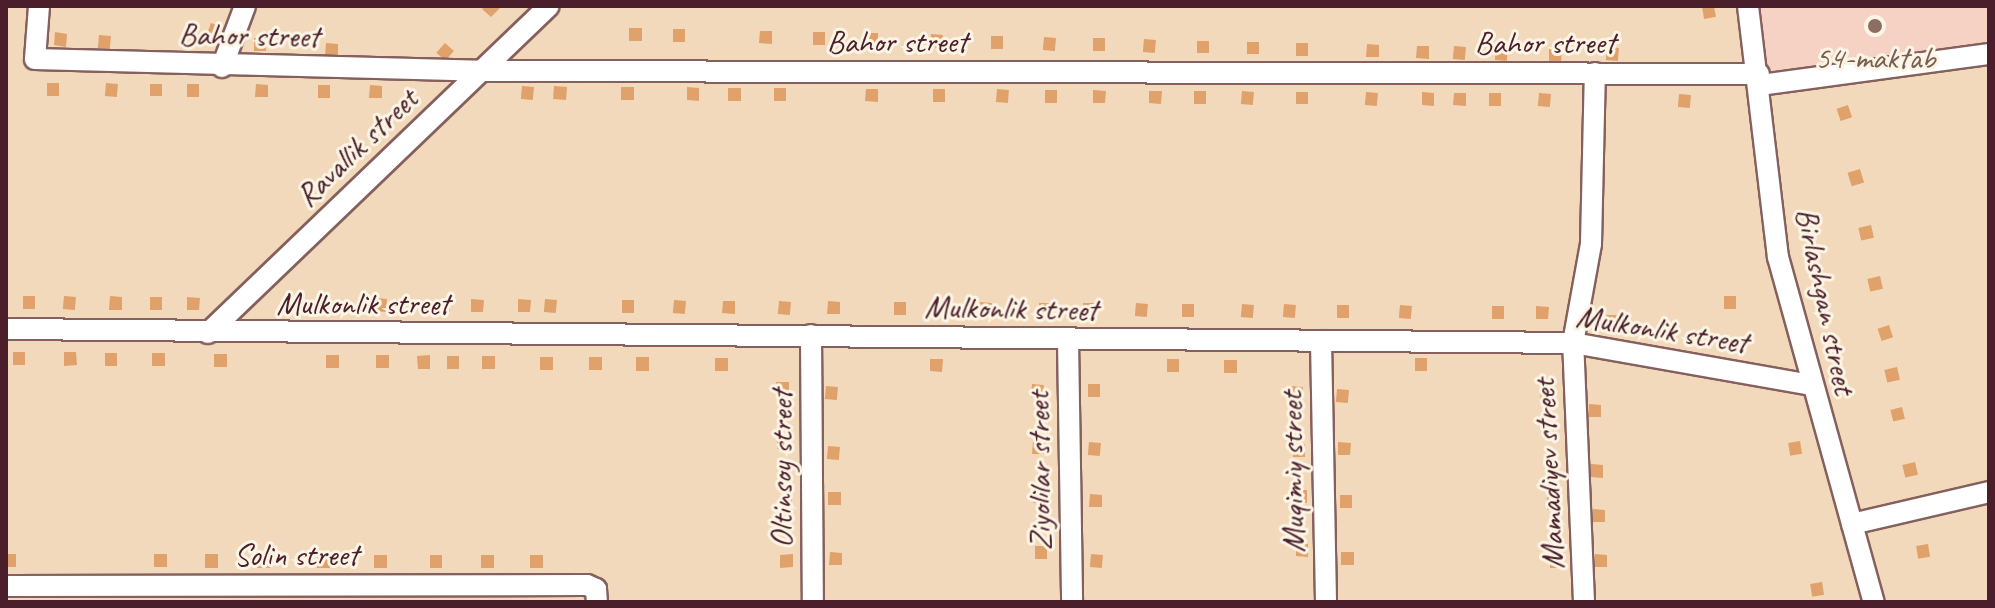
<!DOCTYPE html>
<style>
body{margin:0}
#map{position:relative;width:1995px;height:608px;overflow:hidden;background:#f3d9bb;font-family:Caveat,sans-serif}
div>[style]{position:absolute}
.built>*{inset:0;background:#f6d2c5}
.building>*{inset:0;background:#e0a16b;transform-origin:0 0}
.roads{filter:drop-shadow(2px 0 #85605d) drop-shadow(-2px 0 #85605d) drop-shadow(0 2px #85605d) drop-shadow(0 -2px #85605d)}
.minor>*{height:20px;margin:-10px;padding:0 10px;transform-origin:10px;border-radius:10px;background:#fff}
.dots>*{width:22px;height:22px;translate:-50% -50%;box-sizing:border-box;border:4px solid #fcf5e5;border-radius:50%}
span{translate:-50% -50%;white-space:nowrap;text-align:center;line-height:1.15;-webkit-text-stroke:6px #fcf5e5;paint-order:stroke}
.street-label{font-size:32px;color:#4a1f2b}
.education-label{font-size:32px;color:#785e54}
.frame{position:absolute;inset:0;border:8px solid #4a1f2b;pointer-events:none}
</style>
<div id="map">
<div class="built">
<div style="clip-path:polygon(1758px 6px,1989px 6px,1989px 46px,1768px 76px)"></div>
</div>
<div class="building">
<div style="clip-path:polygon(485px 6px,497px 6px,500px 8px,491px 17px,482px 9px)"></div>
<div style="left:1714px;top:6px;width:11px;height:12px;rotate:80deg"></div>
<div style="left:211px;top:23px;width:12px;height:13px;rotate:20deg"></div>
<div style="left:629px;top:28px;width:13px;height:13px"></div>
<div style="left:673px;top:29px;width:12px;height:13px"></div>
<div style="clip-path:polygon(760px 31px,772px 31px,772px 44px,759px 43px)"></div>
<div style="clip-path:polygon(55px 32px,67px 34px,66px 47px,54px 45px)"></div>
<div style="left:813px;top:32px;width:12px;height:13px"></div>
<div style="left:865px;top:33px;width:13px;height:13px"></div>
<div style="left:931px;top:34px;width:12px;height:13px;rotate:5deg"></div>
<div style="left:99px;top:35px;width:12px;height:13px;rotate:5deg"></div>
<div style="left:991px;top:36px;width:12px;height:13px"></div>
<div style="left:1044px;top:37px;width:12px;height:13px;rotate:5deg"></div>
<div style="clip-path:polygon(254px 38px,267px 39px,266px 51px,254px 51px)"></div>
<div style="left:1093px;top:38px;width:12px;height:13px"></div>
<div style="left:1144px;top:39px;width:12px;height:13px;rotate:5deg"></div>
<div style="left:1197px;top:41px;width:12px;height:12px"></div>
<div style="left:1247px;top:42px;width:12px;height:12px"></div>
<div style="clip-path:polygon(326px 43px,338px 44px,338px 56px,325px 56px)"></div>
<div style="left:445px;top:43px;width:12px;height:13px;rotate:42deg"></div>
<div style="left:1296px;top:43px;width:12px;height:13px"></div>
<div style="clip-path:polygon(1367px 44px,1379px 45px,1379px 57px,1366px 57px)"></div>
<div style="clip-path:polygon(1417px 46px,1429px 46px,1429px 59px,1416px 58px)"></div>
<div style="left:1454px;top:46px;width:12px;height:13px;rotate:5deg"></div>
<div style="left:1496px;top:47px;width:12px;height:13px;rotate:5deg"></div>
<div style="left:1607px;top:47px;width:12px;height:13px;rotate:5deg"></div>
<div style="clip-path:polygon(1549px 49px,1562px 49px,1561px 62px,1549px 61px)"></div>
<div style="left:47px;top:83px;width:12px;height:13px"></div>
<div style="left:106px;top:83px;width:12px;height:13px;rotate:5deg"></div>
<div style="left:150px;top:84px;width:12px;height:12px"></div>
<div style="left:187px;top:84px;width:12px;height:13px"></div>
<div style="clip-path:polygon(256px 84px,268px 85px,268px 97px,255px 97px)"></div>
<div style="left:318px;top:85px;width:12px;height:13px"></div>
<div style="clip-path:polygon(370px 85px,382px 86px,382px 98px,369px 98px)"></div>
<div style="left:522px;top:86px;width:12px;height:13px;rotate:5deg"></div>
<div style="left:554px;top:86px;width:13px;height:13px;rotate:4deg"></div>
<div style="left:621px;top:87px;width:13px;height:13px"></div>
<div style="clip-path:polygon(687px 87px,699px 88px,699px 101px,687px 100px)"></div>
<div style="left:728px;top:88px;width:13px;height:13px"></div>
<div style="left:774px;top:88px;width:12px;height:13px"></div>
<div style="clip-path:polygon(866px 89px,878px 89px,878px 102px,865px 101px)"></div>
<div style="left:933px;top:89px;width:12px;height:13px"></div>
<div style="left:997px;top:89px;width:12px;height:13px;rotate:5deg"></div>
<div style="left:1045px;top:90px;width:12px;height:13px"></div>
<div style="clip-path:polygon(1093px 90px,1106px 91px,1105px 103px,1093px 103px)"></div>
<div style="clip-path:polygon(1149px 91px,1162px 91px,1161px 104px,1149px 103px)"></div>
<div style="left:1194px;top:91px;width:12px;height:13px"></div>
<div style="left:1242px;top:91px;width:12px;height:13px;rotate:5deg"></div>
<div style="left:1296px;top:92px;width:12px;height:12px"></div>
<div style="left:1366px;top:92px;width:12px;height:13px;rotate:5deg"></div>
<div style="clip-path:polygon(1422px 92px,1434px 93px,1434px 106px,1422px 105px)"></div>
<div style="clip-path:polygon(1454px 93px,1466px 93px,1466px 106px,1453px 105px)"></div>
<div style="left:1489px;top:93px;width:12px;height:13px"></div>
<div style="left:1539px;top:93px;width:12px;height:13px;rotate:5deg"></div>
<div style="left:1679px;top:94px;width:12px;height:13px;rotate:5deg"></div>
<div style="left:1848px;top:105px;width:13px;height:12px;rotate:72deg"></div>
<div style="left:1860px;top:169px;width:14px;height:13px;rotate:73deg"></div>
<div style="left:1871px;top:225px;width:13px;height:13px;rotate:77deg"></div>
<div style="left:1880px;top:276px;width:13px;height:13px;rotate:77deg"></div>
<div style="left:23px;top:296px;width:12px;height:13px"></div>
<div style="left:64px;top:296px;width:12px;height:13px;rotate:5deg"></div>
<div style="clip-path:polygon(110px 296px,122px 297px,122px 310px,109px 310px)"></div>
<div style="left:1724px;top:296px;width:12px;height:13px"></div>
<div style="left:150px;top:297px;width:12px;height:13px"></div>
<div style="clip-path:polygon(187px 297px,200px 298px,199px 310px,187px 310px)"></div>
<div style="left:291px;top:298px;width:12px;height:13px"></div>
<div style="left:375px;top:298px;width:12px;height:13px;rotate:5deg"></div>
<div style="clip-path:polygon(438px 299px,450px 299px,450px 312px,437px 311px)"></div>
<div style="clip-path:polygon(471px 299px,484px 300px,483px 312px,471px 312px)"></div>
<div style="clip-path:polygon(518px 299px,531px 300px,530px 312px,518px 312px)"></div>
<div style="left:545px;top:299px;width:12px;height:13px;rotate:5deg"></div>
<div style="left:622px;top:300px;width:12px;height:13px"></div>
<div style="left:674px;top:300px;width:12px;height:13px;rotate:5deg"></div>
<div style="clip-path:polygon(723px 301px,735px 301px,735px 314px,722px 313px)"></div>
<div style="left:779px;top:301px;width:12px;height:13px;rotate:5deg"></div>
<div style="clip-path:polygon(828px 301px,840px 302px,840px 314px,827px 314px)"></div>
<div style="left:894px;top:302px;width:12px;height:13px"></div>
<div style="left:931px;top:302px;width:12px;height:13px"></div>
<div style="left:980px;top:302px;width:12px;height:13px;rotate:5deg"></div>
<div style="left:1039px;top:303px;width:12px;height:13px"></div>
<div style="left:1083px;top:303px;width:13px;height:13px"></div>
<div style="left:1136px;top:303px;width:12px;height:13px;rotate:5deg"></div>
<div style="left:1182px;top:304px;width:12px;height:13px"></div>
<div style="left:1242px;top:304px;width:12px;height:13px;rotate:5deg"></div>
<div style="left:1284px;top:304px;width:12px;height:13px;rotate:5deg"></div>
<div style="left:1337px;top:305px;width:12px;height:13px"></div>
<div style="left:1400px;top:305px;width:12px;height:13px;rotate:5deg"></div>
<div style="left:1492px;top:306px;width:12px;height:13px"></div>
<div style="clip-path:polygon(1536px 306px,1549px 307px,1548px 319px,1536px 319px)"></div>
<div style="left:1606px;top:315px;width:13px;height:13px"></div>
<div style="left:1889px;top:325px;width:13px;height:12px;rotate:72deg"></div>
<div style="left:1659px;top:326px;width:13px;height:13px"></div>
<div style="left:13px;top:352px;width:12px;height:13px"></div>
<div style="clip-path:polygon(64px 352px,76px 352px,77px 365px,64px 366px)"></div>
<div style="left:105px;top:353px;width:12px;height:13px"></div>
<div style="left:152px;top:353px;width:13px;height:13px"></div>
<div style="left:214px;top:354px;width:13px;height:13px"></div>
<div style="left:326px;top:355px;width:13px;height:13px"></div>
<div style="left:376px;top:355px;width:13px;height:13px"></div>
<div style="clip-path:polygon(430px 355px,430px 369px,418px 369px,417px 356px)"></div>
<div style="left:447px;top:356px;width:12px;height:13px"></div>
<div style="left:482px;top:356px;width:13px;height:13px"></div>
<div style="left:540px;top:357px;width:13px;height:13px"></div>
<div style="left:589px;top:357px;width:13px;height:13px"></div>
<div style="left:649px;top:357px;width:14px;height:13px;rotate:90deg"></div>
<div style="left:715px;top:358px;width:13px;height:13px"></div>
<div style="left:1415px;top:358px;width:12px;height:13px"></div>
<div style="clip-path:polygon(930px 359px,943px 359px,942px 372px,930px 371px)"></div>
<div style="left:1167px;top:359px;width:12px;height:13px"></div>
<div style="left:1224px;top:360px;width:13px;height:13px"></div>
<div style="left:1897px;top:367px;width:13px;height:13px;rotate:77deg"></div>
<div style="left:789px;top:382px;width:13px;height:13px;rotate:90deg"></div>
<div style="left:1032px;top:384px;width:12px;height:13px;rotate:5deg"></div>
<div style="left:1088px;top:384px;width:12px;height:13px"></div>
<div style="left:826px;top:386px;width:12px;height:13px;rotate:5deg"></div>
<div style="left:1291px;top:386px;width:12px;height:13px;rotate:5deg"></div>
<div style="clip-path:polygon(1541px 387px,1553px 388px,1553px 400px,1540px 400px)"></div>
<div style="left:1337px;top:389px;width:12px;height:13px;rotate:5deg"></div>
<div style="clip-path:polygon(1589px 404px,1601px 405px,1601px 417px,1588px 417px)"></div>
<div style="left:1902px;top:407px;width:12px;height:12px;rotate:76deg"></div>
<div style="left:777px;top:436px;width:13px;height:13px"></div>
<div style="clip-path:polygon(1033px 441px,1045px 442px,1045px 454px,1032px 454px)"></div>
<div style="left:1800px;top:441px;width:13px;height:12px;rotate:81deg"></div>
<div style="left:1089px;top:442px;width:12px;height:13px;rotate:5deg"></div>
<div style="clip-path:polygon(1338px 442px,1351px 443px,1350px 455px,1338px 455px)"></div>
<div style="left:1293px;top:444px;width:12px;height:13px"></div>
<div style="left:828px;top:446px;width:12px;height:13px;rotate:5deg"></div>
<div style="left:1915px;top:462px;width:13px;height:13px;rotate:77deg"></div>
<div style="clip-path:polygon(1591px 464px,1603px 465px,1603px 478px,1591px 477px)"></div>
<div style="clip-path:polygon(1034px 490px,1046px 491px,1046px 503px,1033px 503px)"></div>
<div style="left:1295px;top:490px;width:12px;height:13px"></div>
<div style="left:828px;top:492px;width:13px;height:13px"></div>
<div style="clip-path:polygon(1090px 494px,1102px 495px,1102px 507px,1089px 507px)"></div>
<div style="left:1340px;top:495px;width:12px;height:13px"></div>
<div style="left:1547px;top:497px;width:12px;height:13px"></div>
<div style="left:779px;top:499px;width:13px;height:14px"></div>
<div style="clip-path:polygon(1593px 509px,1605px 510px,1605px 522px,1592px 522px)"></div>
<div style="clip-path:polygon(1296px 543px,1308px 544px,1308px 557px,1296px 556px)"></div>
<div style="left:1928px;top:544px;width:13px;height:12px;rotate:81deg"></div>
<div style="left:1035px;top:546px;width:12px;height:13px"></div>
<div style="clip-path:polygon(830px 552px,842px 553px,842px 565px,829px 565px)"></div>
<div style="left:1341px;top:552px;width:13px;height:13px"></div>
<div style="left:6px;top:554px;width:10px;height:13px"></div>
<div style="left:154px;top:554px;width:13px;height:13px"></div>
<div style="left:218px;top:554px;width:14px;height:13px;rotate:90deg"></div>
<div style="clip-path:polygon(793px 554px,793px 567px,780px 568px,780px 555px)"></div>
<div style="left:1091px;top:554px;width:12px;height:13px;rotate:5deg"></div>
<div style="clip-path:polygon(1595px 554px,1607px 555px,1607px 567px,1594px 567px)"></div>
<div style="left:257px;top:555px;width:13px;height:13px"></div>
<div style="left:317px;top:555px;width:13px;height:13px"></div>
<div style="left:374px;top:555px;width:13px;height:13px"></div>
<div style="left:430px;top:555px;width:12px;height:13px"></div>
<div style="left:494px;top:555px;width:13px;height:13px;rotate:90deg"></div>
<div style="left:543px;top:555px;width:13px;height:13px;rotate:90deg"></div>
<div style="left:1550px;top:556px;width:12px;height:12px"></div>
<div style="left:1822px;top:582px;width:13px;height:12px;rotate:81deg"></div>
</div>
<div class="roads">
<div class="minor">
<div style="left:39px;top:6px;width:53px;rotate:94.3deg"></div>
<div style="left:35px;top:59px;width:446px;rotate:1.5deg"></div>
<div style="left:481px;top:71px;width:1278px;rotate:0.13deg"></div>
<div style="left:1748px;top:6px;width:253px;rotate:83.2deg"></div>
<div style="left:1778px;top:257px;width:358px;rotate:74.5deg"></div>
<div style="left:222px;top:67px;width:65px;rotate:-69.3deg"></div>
<div style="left:1760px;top:85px;width:231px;rotate:-7.7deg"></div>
<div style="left:6px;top:329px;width:1567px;rotate:0.51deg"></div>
<div style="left:1573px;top:343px;width:242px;rotate:10deg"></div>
<div style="left:208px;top:333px;width:472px;rotate:-43.8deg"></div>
<div style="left:811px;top:335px;width:267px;rotate:89.6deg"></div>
<div style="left:1068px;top:340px;width:262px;rotate:89.1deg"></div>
<div style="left:1321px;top:341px;width:261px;rotate:88.9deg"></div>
<div style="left:1852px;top:524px;width:141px;rotate:-13.1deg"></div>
<div style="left:6px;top:586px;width:581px;rotate:-0.1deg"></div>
<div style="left:587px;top:585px;width:10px;rotate:24deg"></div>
<div style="left:596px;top:589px;width:13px;rotate:86deg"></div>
<div style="left:1584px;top:602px;width:259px;rotate:-92.4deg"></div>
<div style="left:1573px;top:343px;width:101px;rotate:-79.7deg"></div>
<div style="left:1591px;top:244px;width:171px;rotate:-88.7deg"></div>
</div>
</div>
<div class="dots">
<div style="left:1875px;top:26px;background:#8d6e63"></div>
</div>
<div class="street-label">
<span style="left:249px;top:36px;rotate:1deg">Bahor street</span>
<span style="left:897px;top:42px">Bahor street</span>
<span style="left:1545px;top:43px">Bahor street</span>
<span style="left:357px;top:148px;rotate:-44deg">Ravallik street</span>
<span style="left:1825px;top:301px;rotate:78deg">Birlashgan street</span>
<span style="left:363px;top:304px">Mulkonlik street</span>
<span style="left:1011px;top:309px;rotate:1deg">Mulkonlik street</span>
<span style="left:1662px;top:330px;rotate:9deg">Mulkonlik street</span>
<span style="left:782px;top:469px;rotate:-90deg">Oltinsoy street</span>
<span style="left:1040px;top:471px;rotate:-91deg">Ziyolilar street</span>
<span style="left:1293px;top:472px;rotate:-91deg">Muqimiy street</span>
<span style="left:1549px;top:474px;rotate:-93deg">Mamadiyev street</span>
<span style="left:296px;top:555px">Solin street</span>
</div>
<div class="education-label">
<span style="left:1875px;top:58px">54-maktab</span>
</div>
<div class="frame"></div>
</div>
